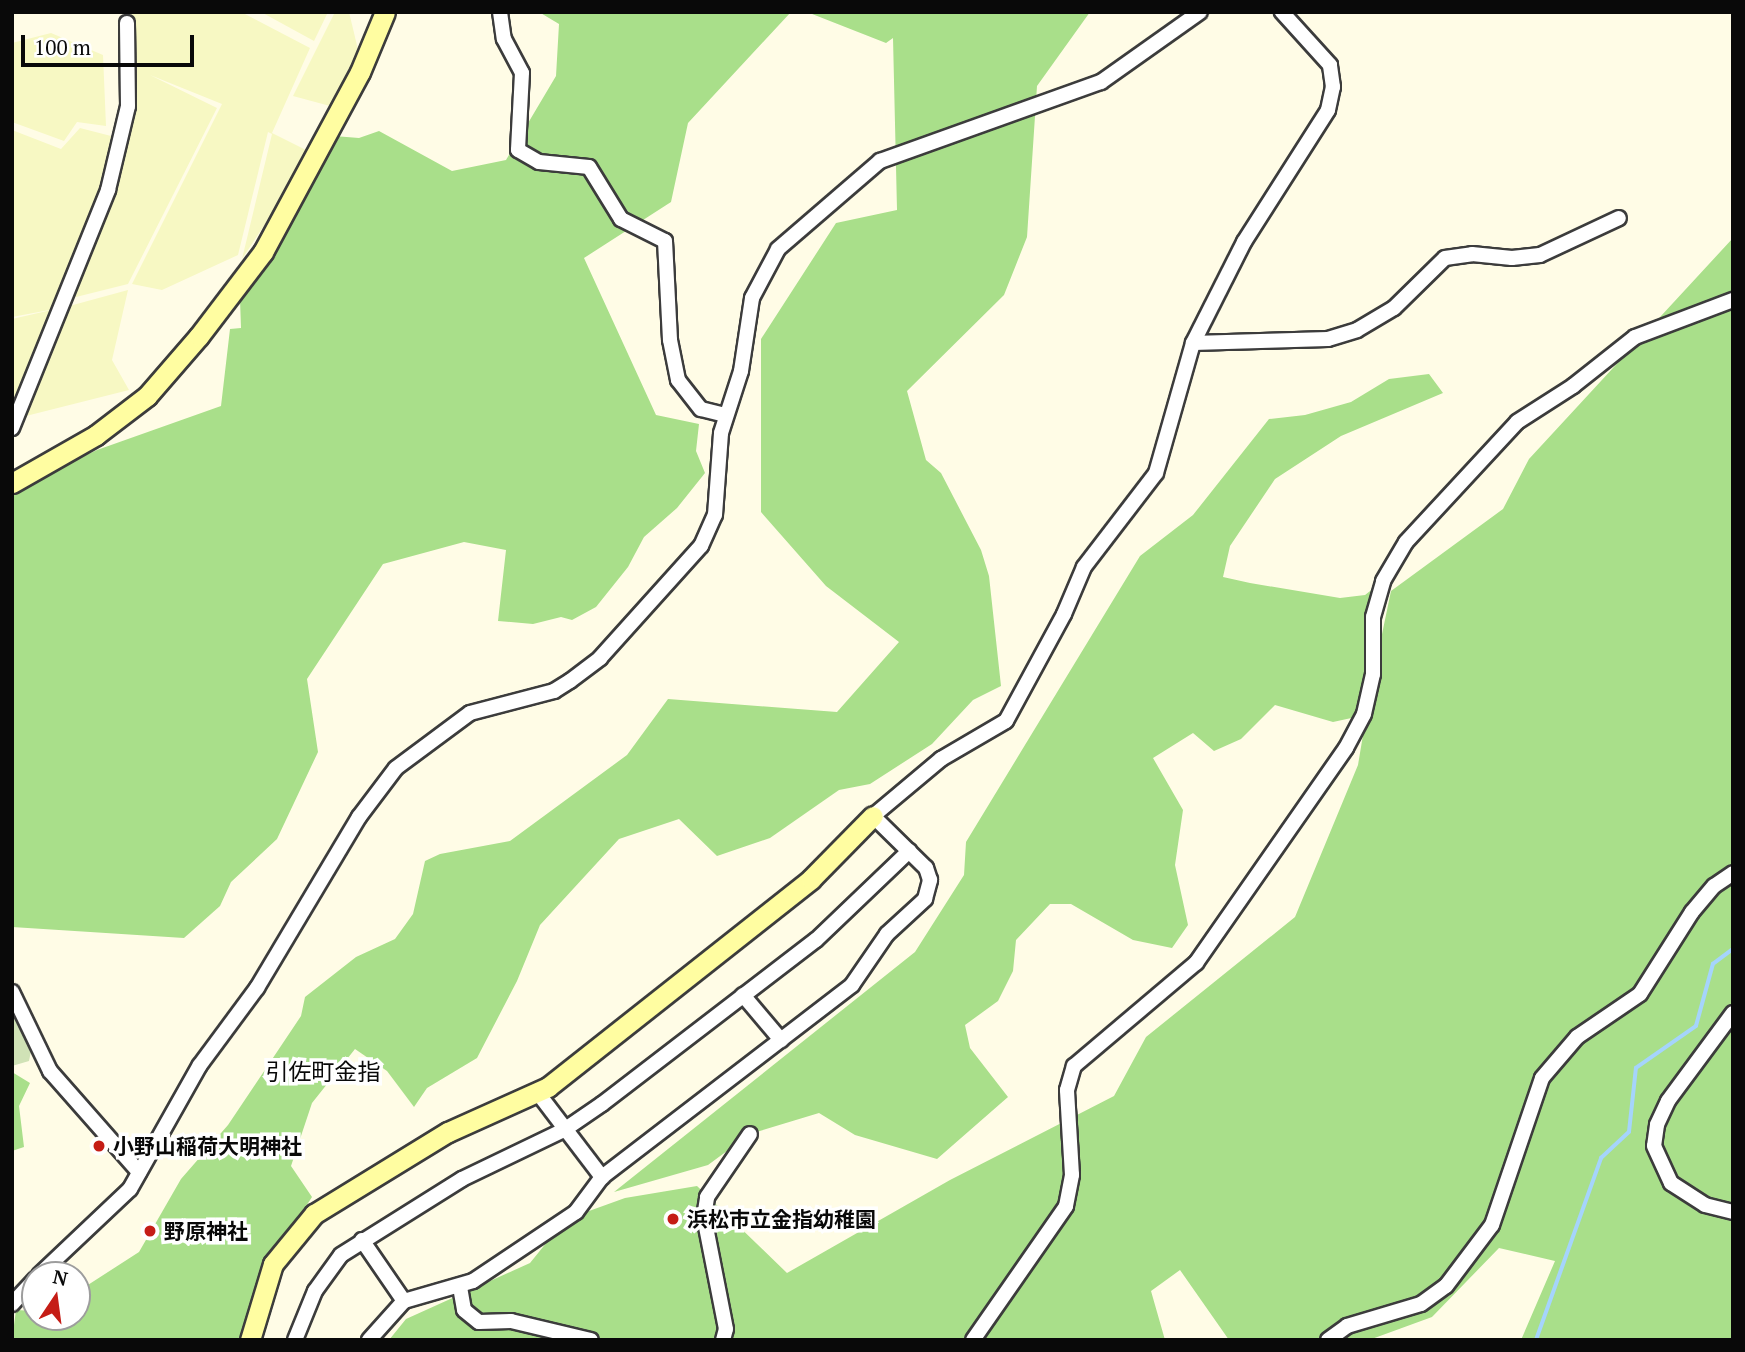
<!DOCTYPE html>
<meta charset="utf-8">
<style>
body{margin:0}
#map{position:relative;width:1745px;height:1352px;overflow:hidden;background:#fffce6;font-family:"PT Serif","Noto Sans JP",serif}
div>[style]{position:absolute}
.farmland>*{inset:0;background:#f7f8c3}
.forest>*{inset:0;background:#a9df8a}
.cemetery>*{inset:0;background:#d0e2b6}
.stream>*{height:3.5px;margin:-1.75px;padding:0 1.75px;transform-origin:1.75px;border-radius:1.75px;background:#a5d4fc}
.roads{filter:drop-shadow(2px 0 #3c3c3c) drop-shadow(-2px 0 #3c3c3c) drop-shadow(0 2px #3c3c3c) drop-shadow(0 -2px #3c3c3c)}
.street>*{height:14px;margin:-7px;padding:0 7px;transform-origin:7px;border-radius:7px;background:#fff}
.secondary>*{height:19px;margin:-9.5px;padding:0 9.5px;transform-origin:9.5px;border-radius:9.5px;background:#fffda1}
.dots>*{width:19px;height:19px;translate:-50% -50%;box-sizing:border-box;border:4px solid #fff;border-radius:50%}
span{translate:-50% -50%;white-space:nowrap;text-align:center;line-height:1.15;-webkit-text-stroke:7px #fff;paint-order:stroke}
.poi-label{font-size:21px;color:#090909;font-weight:700}
.left{translate:0 -50%;text-align:left}
.neighbourhood-label{font-size:23px;color:#090909}
.frame{position:absolute;inset:0;border:14px solid #090909;pointer-events:none}
.north{position:absolute;left:21px;top:1261px;width:70px;height:70px;box-sizing:border-box;background:#fff;border:2px solid #9d9d9d;border-radius:50%;rotate:13deg;font-size:19px;font-weight:700;line-height:28px;text-align:center;color:#090909}
.north::after{content:'';display:block;margin:auto;width:24px;height:32px;background:#c51d16;clip-path:polygon(50% 0,100% 100%,50% 72%,0 100%)}
.scale{position:absolute;left:21px;top:35px;width:173px;height:32px;box-sizing:border-box;border:4px solid #090909;border-top:0;padding-left:9px;font-size:21px;line-height:24px;white-space:nowrap;color:#090909;-webkit-text-stroke:5px #fff;paint-order:stroke}
</style>
<div id="map">
<div class="farmland">
<div style="clip-path:polygon(126px 12px,241px 12px,310px 48px,272px 133px,312px 153px,242px 259px,272px 134px,268px 132px,238px 255px,162px 290px,132px 284px,222px 104px,150px 75px,217px 108px,128px 284px,64px 300px,62px 308px,128px 290px,112px 360px,129px 390px,26px 416px,56px 321px,20px 409px,12px 406px,12px 319px,60px 308px,12px 317px,12px 130px,61px 149px,80px 128px,111px 136px,107px 176px,115px 174px,135px 68px)"></div>
<div style="clip-path:polygon(261px 12px,328px 12px,314px 41px)"></div>
<div style="clip-path:polygon(335px 12px,349px 12px,360px 58px,330px 106px,293px 96px)"></div>
<div style="clip-path:polygon(51px 33px,103px 55px,106px 126px,77px 122px,64px 141px,12px 122px,12px 43px)"></div>
</div>
<div class="forest">
<div style="clip-path:polygon(539px 12px,791px 12px,688px 123px,671px 202px,584px 258px,656px 415px,699px 424px,696px 451px,705px 473px,677px 508px,644px 537px,628px 567px,596px 607px,572px 620px,561px 617px,533px 624px,498px 621px,506px 550px,464px 542px,383px 564px,307px 679px,318px 752px,277px 839px,231px 882px,220px 906px,184px 938px,12px 927px,12px 490px,97px 450px,221px 406px,230px 329px,241px 328px,240px 299px,277px 226px,310px 186px,334px 136px,359px 138px,379px 131px,452px 171px,506px 160px,556px 76px,559px 24px)"></div>
<div style="clip-path:polygon(807px 12px,1090px 12px,1037px 86px,1027px 237px,1004px 295px,907px 391px,926px 460px,941px 473px,981px 550px,989px 576px,1001px 686px,973px 700px,932px 744px,870px 784px,839px 790px,770px 838px,717px 856px,679px 819px,619px 839px,540px 925px,517px 981px,477px 1058px,427px 1088px,414px 1107px,387px 1071px,355px 1049px,312px 1103px,291px 1166px,312px 1197px,265px 1269px,242px 1340px,12px 1340px,16px 1310px,35px 1311px,35px 1317px,77px 1317px,77px 1292px,139px 1252px,181px 1179px,228px 1125px,301px 1016px,305px 997px,356px 957px,395px 939px,413px 914px,425px 861px,440px 854px,510px 841px,627px 755px,668px 699px,837px 712px,899px 642px,826px 586px,761px 512px,761px 339px,836px 223px,897px 210px,893px 38px,886px 43px)"></div>
<div style="clip-path:polygon(1733px 238px,1733px 1340px,1521px 1340px,1555px 1261px,1499px 1248px,1432px 1317px,1369px 1340px,1229px 1340px,1180px 1270px,1151px 1291px,1165px 1340px,389px 1340px,406px 1319px,530px 1263px,547px 1242px,589px 1211px,625px 1198px,697px 1186px,787px 1273px,950px 1180px,1114px 1096px,1146px 1037px,1295px 917px,1358px 765px,1371px 687px,1356px 717px,1333px 722px,1275px 705px,1241px 739px,1214px 751px,1193px 733px,1153px 758px,1183px 810px,1175px 865px,1188px 925px,1172px 948px,1133px 940px,1071px 904px,1050px 904px,1016px 940px,1013px 971px,998px 1001px,965px 1025px,970px 1048px,1008px 1097px,937px 1159px,855px 1135px,819px 1113px,750px 1134px,708px 1165px,614px 1192px,915px 952px,964px 875px,966px 842px,1140px 556px,1193px 515px,1269px 419px,1305px 415px,1351px 402px,1389px 379px,1429px 374px,1443px 393px,1341px 436px,1275px 479px,1230px 546px,1223px 577px,1250px 583px,1340px 598px,1365px 595px,1383px 581px,1372px 682px,1391px 591px,1503px 509px,1529px 459px)"></div>
<div style="clip-path:polygon(12px 1072px,30px 1083px,19px 1106px,24px 1147px,12px 1151px)"></div>
</div>
<div class="cemetery">
<div style="clip-path:polygon(12px 1001px,33px 1041px,29px 1061px,12px 1066px)"></div>
</div>
<div class="stream">
<div style="left:1536px;top:1340px;width:193px;rotate:-70.3deg"></div>
<div style="left:1601px;top:1158px;width:38px;rotate:-43deg"></div>
<div style="left:1629px;top:1132px;width:64px;rotate:-83.8deg"></div>
<div style="left:1636px;top:1068px;width:73px;rotate:-35deg"></div>
<div style="left:1696px;top:1026px;width:64px;rotate:-74.7deg"></div>
<div style="left:1713px;top:964px;width:25px;rotate:-37deg"></div>
</div>
<div class="roads">
<div class="street">
<div style="left:500px;top:12px;width:27px;rotate:82deg"></div>
<div style="left:504px;top:39px;width:38px;rotate:62deg"></div>
<div style="left:522px;top:73px;width:77px;rotate:93deg"></div>
<div style="left:518px;top:150px;width:24px;rotate:30deg"></div>
<div style="left:539px;top:162px;width:50px;rotate:5.7deg"></div>
<div style="left:589px;top:167px;width:61px;rotate:58.4deg"></div>
<div style="left:621px;top:219px;width:49px;rotate:26.6deg"></div>
<div style="left:665px;top:241px;width:99px;rotate:87.1deg"></div>
<div style="left:670px;top:340px;width:41px;rotate:78.7deg"></div>
<div style="left:678px;top:380px;width:37px;rotate:52deg"></div>
<div style="left:701px;top:409px;width:25px;rotate:14deg"></div>
<div style="left:1193px;top:343px;width:135px;rotate:-1.7deg"></div>
<div style="left:1328px;top:339px;width:30px;rotate:-17deg"></div>
<div style="left:1357px;top:330px;width:43px;rotate:-30.7deg"></div>
<div style="left:1394px;top:308px;width:71px;rotate:-44.4deg"></div>
<div style="left:1445px;top:258px;width:27px;rotate:-8deg"></div>
<div style="left:1472px;top:254px;width:40px;rotate:5.7deg"></div>
<div style="left:1512px;top:258px;width:28px;rotate:-6deg"></div>
<div style="left:1540px;top:255px;width:87px;rotate:-25.1deg"></div>
<div style="left:12px;top:428px;width:257px;rotate:-68deg"></div>
<div style="left:108px;top:190px;width:86px;rotate:-76.6deg"></div>
<div style="left:128px;top:106px;width:83px;rotate:-90.7deg"></div>
<div style="left:12px;top:992px;width:88px;rotate:64.3deg"></div>
<div style="left:50px;top:1071px;width:135px;rotate:48.6deg"></div>
<div style="left:743px;top:995px;width:59px;rotate:49.8deg"></div>
<div style="left:1733px;top:1013px;width:109px;rotate:126.5deg"></div>
<div style="left:1668px;top:1101px;width:26px;rotate:115deg"></div>
<div style="left:1657px;top:1125px;width:21px;rotate:98deg"></div>
<div style="left:1654px;top:1146px;width:41px;rotate:65.3deg"></div>
<div style="left:1671px;top:1183px;width:40px;rotate:32.9deg"></div>
<div style="left:1705px;top:1205px;width:29px;rotate:14deg"></div>
<div style="left:538px;top:1093px;width:106px;rotate:52.7deg"></div>
<div style="left:362px;top:1240px;width:74px;rotate:55.5deg"></div>
<div style="left:39px;top:1275px;width:125px;rotate:-43.4deg"></div>
<div style="left:130px;top:1189px;width:142px;rotate:-60.6deg"></div>
<div style="left:200px;top:1065px;width:96px;rotate:-53.5deg"></div>
<div style="left:257px;top:988px;width:199px;rotate:-59.2deg"></div>
<div style="left:359px;top:817px;width:61px;rotate:-52.9deg"></div>
<div style="left:396px;top:768px;width:92px;rotate:-36.6deg"></div>
<div style="left:470px;top:713px;width:87px;rotate:-14.7deg"></div>
<div style="left:554px;top:691px;width:19px;rotate:-32deg"></div>
<div style="left:570px;top:681px;width:38px;rotate:-37deg"></div>
<div style="left:600px;top:658px;width:151px;rotate:-48deg"></div>
<div style="left:701px;top:546px;width:34px;rotate:-66deg"></div>
<div style="left:715px;top:515px;width:82px;rotate:-85.8deg"></div>
<div style="left:721px;top:433px;width:65px;rotate:-72.1deg"></div>
<div style="left:741px;top:371px;width:74px;rotate:-81.4deg"></div>
<div style="left:752px;top:298px;width:55px;rotate:-62deg"></div>
<div style="left:778px;top:249px;width:135px;rotate:-40.8deg"></div>
<div style="left:880px;top:161px;width:235px;rotate:-19.7deg"></div>
<div style="left:1101px;top:82px;width:121px;rotate:-35.3deg"></div>
<div style="left:460px;top:1287px;width:23px;rotate:80deg"></div>
<div style="left:464px;top:1310px;width:19px;rotate:39deg"></div>
<div style="left:479px;top:1322px;width:32px;rotate:-2deg"></div>
<div style="left:511px;top:1321px;width:82px;rotate:13.4deg"></div>
<div style="left:12px;top:1304px;width:34px;rotate:-47deg"></div>
<div style="left:295px;top:1340px;width:53px;rotate:-67.8deg"></div>
<div style="left:315px;top:1291px;width:44px;rotate:-54.2deg"></div>
<div style="left:341px;top:1255px;width:143px;rotate:-32.1deg"></div>
<div style="left:462px;top:1179px;width:113px;rotate:-25.7deg"></div>
<div style="left:564px;top:1130px;width:46px;rotate:-34.4deg"></div>
<div style="left:602px;top:1104px;width:270px;rotate:-37.5deg"></div>
<div style="left:816px;top:940px;width:129px;rotate:-43.7deg"></div>
<div style="left:369px;top:1340px;width:52px;rotate:-48.1deg"></div>
<div style="left:404px;top:1301px;width:72px;rotate:-16.2deg"></div>
<div style="left:473px;top:1281px;width:124px;rotate:-33.8deg"></div>
<div style="left:576px;top:1212px;width:44px;rotate:-53.4deg"></div>
<div style="left:602px;top:1177px;width:315px;rotate:-37.5deg"></div>
<div style="left:852px;top:985px;width:62px;rotate:-55.5deg"></div>
<div style="left:887px;top:934px;width:52px;rotate:-42.6deg"></div>
<div style="left:925px;top:899px;width:20px;rotate:-75deg"></div>
<div style="left:930px;top:880px;width:13px;rotate:-108deg"></div>
<div style="left:926px;top:868px;width:74px;rotate:-135.5deg"></div>
<div style="left:873px;top:816px;width:89px;rotate:-40deg"></div>
<div style="left:941px;top:759px;width:75px;rotate:-30.3deg"></div>
<div style="left:1006px;top:721px;width:122px;rotate:-61.5deg"></div>
<div style="left:1064px;top:614px;width:51px;rotate:-66.9deg"></div>
<div style="left:1084px;top:567px;width:118px;rotate:-52.5deg"></div>
<div style="left:1156px;top:473px;width:135px;rotate:-74.1deg"></div>
<div style="left:1193px;top:343px;width:113px;rotate:-63.2deg"></div>
<div style="left:1244px;top:242px;width:156px;rotate:-57.5deg"></div>
<div style="left:1328px;top:110px;width:24px;rotate:-78deg"></div>
<div style="left:1333px;top:87px;width:22px;rotate:-98deg"></div>
<div style="left:1330px;top:65px;width:72px;rotate:-132.2deg"></div>
<div style="left:723px;top:1340px;width:11px;rotate:-75deg"></div>
<div style="left:726px;top:1329px;width:114px;rotate:-101.1deg"></div>
<div style="left:704px;top:1217px;width:20px;rotate:-81deg"></div>
<div style="left:707px;top:1197px;width:76px;rotate:-55.7deg"></div>
<div style="left:973px;top:1340px;width:163px;rotate:-55.2deg"></div>
<div style="left:1066px;top:1206px;width:32px;rotate:-79deg"></div>
<div style="left:1072px;top:1175px;width:85px;rotate:-93.4deg"></div>
<div style="left:1067px;top:1090px;width:25px;rotate:-74deg"></div>
<div style="left:1074px;top:1066px;width:160px;rotate:-40.2deg"></div>
<div style="left:1196px;top:963px;width:262px;rotate:-55.1deg"></div>
<div style="left:1346px;top:748px;width:38px;rotate:-62deg"></div>
<div style="left:1364px;top:714px;width:41px;rotate:-77.3deg"></div>
<div style="left:1373px;top:674px;width:57px;rotate:-90deg"></div>
<div style="left:1373px;top:617px;width:37px;rotate:-74deg"></div>
<div style="left:1383px;top:581px;width:45px;rotate:-59.5deg"></div>
<div style="left:1406px;top:542px;width:163px;rotate:-47.2deg"></div>
<div style="left:1517px;top:422px;width:67px;rotate:-32.7deg"></div>
<div style="left:1573px;top:386px;width:79px;rotate:-38.3deg"></div>
<div style="left:1635px;top:337px;width:105px;rotate:-20.7deg"></div>
<div style="left:1328px;top:1340px;width:24px;rotate:-36deg"></div>
<div style="left:1347px;top:1326px;width:77px;rotate:-16.6deg"></div>
<div style="left:1421px;top:1304px;width:31px;rotate:-36deg"></div>
<div style="left:1446px;top:1286px;width:76px;rotate:-53deg"></div>
<div style="left:1492px;top:1225px;width:155px;rotate:-71.2deg"></div>
<div style="left:1542px;top:1078px;width:54px;rotate:-49.5deg"></div>
<div style="left:1577px;top:1037px;width:76px;rotate:-34.3deg"></div>
<div style="left:1640px;top:994px;width:97px;rotate:-57.6deg"></div>
<div style="left:1692px;top:912px;width:34px;rotate:-50deg"></div>
<div style="left:1714px;top:886px;width:23px;rotate:-34deg"></div>
</div>
<div class="secondary">
<div style="left:12px;top:483px;width:97px;rotate:-29.7deg"></div>
<div style="left:96px;top:435px;width:64px;rotate:-37.4deg"></div>
<div style="left:147px;top:396px;width:79px;rotate:-49.1deg"></div>
<div style="left:199px;top:336px;width:106px;rotate:-52.7deg"></div>
<div style="left:263px;top:252px;width:204px;rotate:-61.7deg"></div>
<div style="left:360px;top:72px;width:65px;rotate:-67.4deg"></div>
<div style="left:250px;top:1340px;width:79px;rotate:-73.2deg"></div>
<div style="left:273px;top:1264px;width:65px;rotate:-50.6deg"></div>
<div style="left:314px;top:1214px;width:157px;rotate:-31.5deg"></div>
<div style="left:448px;top:1132px;width:110px;rotate:-24.2deg"></div>
<div style="left:548px;top:1087px;width:335px;rotate:-38.3deg"></div>
<div style="left:811px;top:879px;width:88px;rotate:-45.5deg"></div>
</div>
</div>
<div class="dots">
<div style="left:99px;top:1146px;background:#c51d16"></div>
<div style="left:673px;top:1219px;background:#c51d16"></div>
<div style="left:150px;top:1231px;background:#c51d16"></div>
</div>
<div class="poi-label">
<span class="left" style="left:113px;top:1146px">小野山稲荷大明神社</span>
<span class="left" style="left:687px;top:1219px">浜松市立金指幼稚園</span>
<span class="left" style="left:164px;top:1231px">野原神社</span>
</div>
<div class="neighbourhood-label">
<span style="left:323px;top:1072px">引佐町金指</span>
</div>
<div class="frame"></div>
<div class="north">N</div>
<div class="scale">100 m</div>
</div>
